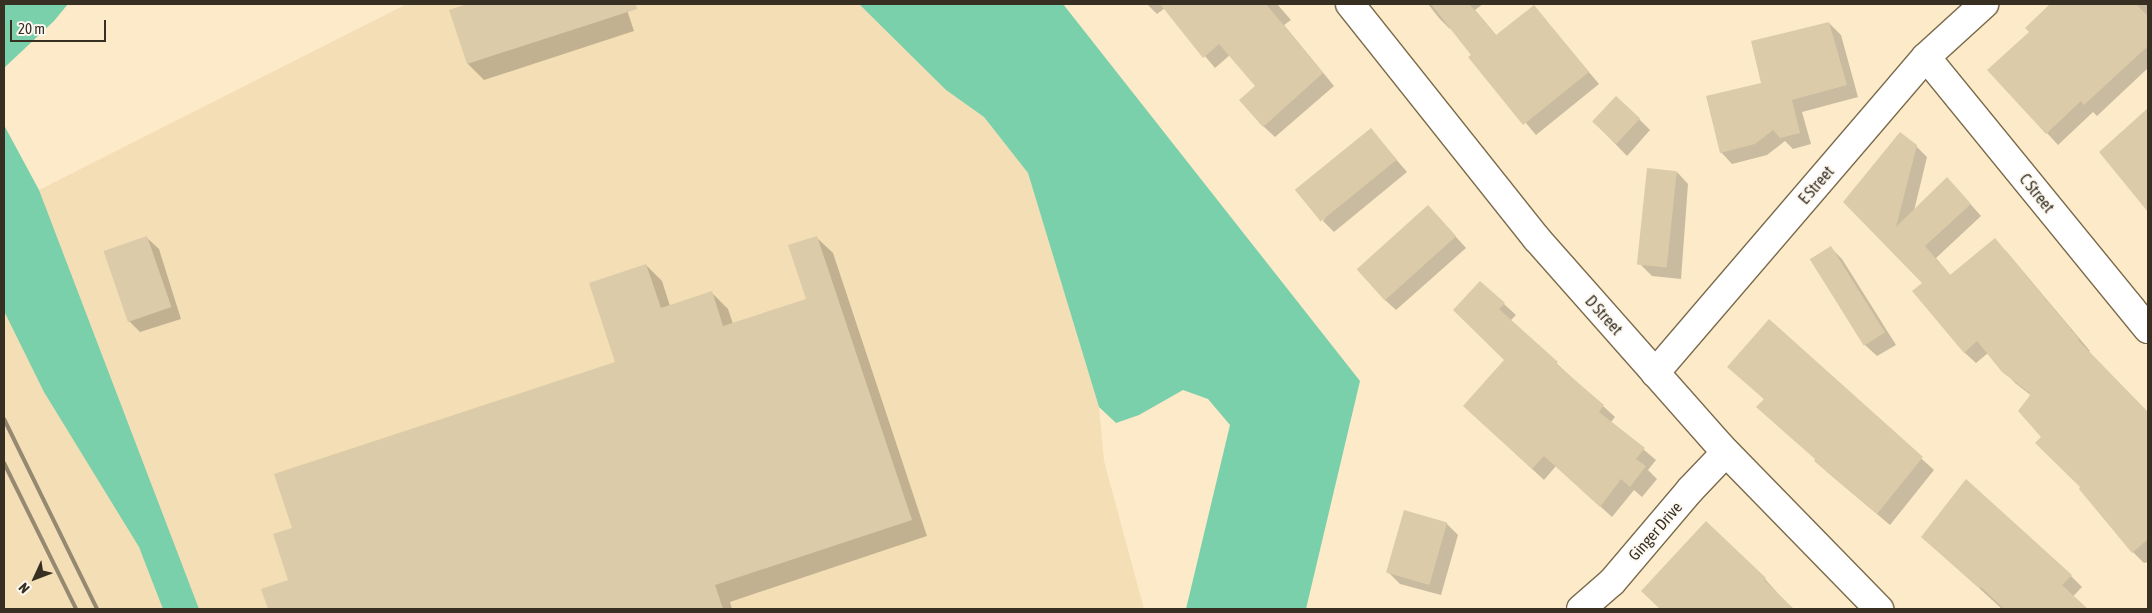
<!DOCTYPE html>
<style>
body{margin:0}
#map{position:relative;width:2152px;height:613px;overflow:hidden;background:#fceac8;font-family:"Asap Condensed",sans-serif}
div>[style]{position:absolute}
.built>*{inset:0;background:#f3deb5}
.forest>*{inset:0;background:#79d0ab}
.shadow>*{inset:0;background:#0003}
.building>*{inset:0;background:#dccba9;transform-origin:0 0}
.roads{filter:drop-shadow(1px 0 #7b6b4c) drop-shadow(-1px 0 #7b6b4c) drop-shadow(0 1px #7b6b4c) drop-shadow(0 -1px #7b6b4c)}
.street>*{height:28px;margin:-14px;padding:0 14px;transform-origin:14px;border-radius:14px;background:#fff}
.rail>*{height:4px;margin:-2px;padding:0 2px;transform-origin:2px;border-radius:2px;background:#958972}
span{translate:-50% -50%;white-space:nowrap;text-align:center;line-height:1.15;-webkit-text-stroke:4.5px #fdf9f2;paint-order:stroke}
.street-label{font-size:16px;color:#362f22}
.frame{position:absolute;inset:0;border:5px solid #362f22;pointer-events:none}
.north{position:absolute;left:10px;top:553px;width:50px;height:50px;-webkit-text-stroke:4px #fdf9f2;paint-order:stroke;rotate:227deg;font-size:14px;font-weight:700;line-height:20px;text-align:center;color:#362f22}
.north::after{content:'';display:block;margin:auto;width:18px;height:22px;background:#362f22;clip-path:polygon(50% 0,100% 100%,50% 72%,0 100%)}
.scale{position:absolute;left:10px;top:20px;width:96px;height:22px;box-sizing:border-box;border:2px solid #362f22;border-top:0;padding-left:6px;font-size:15px;line-height:18px;white-space:nowrap;color:#362f22;-webkit-text-stroke:4px #fdf9f2;paint-order:stroke}
</style>
<div id="map">
<div class="built">
<div style="clip-path:polygon(407px 4px,859px 4px,946px 90px,984px 117px,1028px 173px,1099px 407px,1104px 461px,1144px 609px,4px 609px,4px 192px,39px 190px)"></div>
</div>
<div class="forest">
<div style="clip-path:polygon(4px 4px,68px 4px,54px 21px,4px 68px)"></div>
<div style="clip-path:polygon(859px 4px,1063px 4px,1360px 381px,1306px 609px,1186px 609px,1230px 425px,1208px 399px,1183px 390px,1139px 415px,1116px 423px,1099px 407px,1028px 173px,984px 117px,946px 90px)"></div>
<div style="clip-path:polygon(4px 125px,39px 190px,199px 609px,163px 609px,139px 547px,44px 392px,4px 311px)"></div>
</div>
<div class="shadow">
<div style="clip-path:polygon(471px 4px,625px 4px,634px 31px,484px 80px,468px 64px,450px 10px)"></div>
<div style="clip-path:polygon(1147px 4px,1200px 4px,1215px 23px,1236px 4px,1277px 4px,1291px 20px,1284px 25px,1334px 86px,1275px 137px,1263px 126px,1256px 86px,1230px 55px,1215px 68px,1165px 8px,1157px 14px)"></div>
<div style="clip-path:polygon(1428px 4px,1483px 4px,1475px 10px,1497px 36px,1534px 7px,1599px 84px,1536px 135px,1470px 57px,1473px 55px,1452px 28px,1450px 29px,1439px 18px)"></div>
<div style="clip-path:polygon(2052px 4px,2148px 4px,2148px 68px,2097px 116px,2093px 112px,2058px 145px,2047px 133px,2031px 32px,2027px 28px)"></div>
<div style="clip-path:polygon(1829px 23px,1841px 35px,1858px 97px,1802px 112px,1811px 144px,1793px 149px,1785px 141px,1767px 155px,1732px 164px,1721px 152px,1763px 84px)"></div>
<div style="clip-path:polygon(2148px 111px,2148px 209px,2101px 152px)"></div>
<div style="clip-path:polygon(1639px 119px,1650px 130px,1627px 156px,1594px 122px)"></div>
<div style="clip-path:polygon(1371px 130px,1407px 172px,1334px 232px,1323px 221px)"></div>
<div style="clip-path:polygon(1916px 146px,1927px 157px,1914px 211px,1958px 190px,1981px 216px,1936px 258px,1951px 276px,2006px 251px,2090px 351px,2088px 352px,2130px 404px,2148px 422px,2148px 562px,2144px 563px,2133px 552px,2043px 437px,2032px 396px,2015px 383px,1988px 353px,1976px 363px,1964px 352px,1924px 283px,1844px 202px)"></div>
<div style="clip-path:polygon(1677px 172px,1688px 184px,1681px 279px,1652px 276px,1641px 265px)"></div>
<div style="clip-path:polygon(1428px 206px,1466px 248px,1396px 310px,1384px 299px)"></div>
<div style="clip-path:polygon(816px 237px,833px 253px,927px 536px,730px 602px,732px 609px,269px 609px,263px 589px,290px 581px,293px 529px,617px 363px,646px 265px,662px 281px,670px 306px,711px 292px,728px 309px,733px 324px,808px 299px)"></div>
<div style="clip-path:polygon(147px 238px,159px 249px,181px 319px,140px 332px,129px 321px)"></div>
<div style="clip-path:polygon(1831px 248px,1842px 259px,1896px 345px,1877px 356px,1865px 345px)"></div>
<div style="clip-path:polygon(1504px 304px,1516px 315px,1510px 321px,1615px 417px,1611px 422px,1656px 460px,1648px 470px,1657px 479px,1642px 497px,1634px 490px,1612px 517px,1556px 466px,1544px 480px,1476px 417px,1506px 360px,1454px 310px)"></div>
<div style="clip-path:polygon(1769px 321px,1934px 470px,1890px 525px,1827px 472px,1765px 400px,1741px 378px)"></div>
<div style="clip-path:polygon(1446px 523px,1458px 535px,1441px 595px,1400px 584px,1389px 573px)"></div>
<div style="clip-path:polygon(1706px 523px,1765px 579px,1792px 609px,1661px 609px,1654px 603px)"></div>
<div style="clip-path:polygon(1935px 548px,2071px 576px,2082px 587px,2061px 609px,2002px 609px)"></div>
</div>
<div class="building">
<div style="clip-path:polygon(467px 4px,636px 4px,637px 9px,467px 64px,449px 10px)"></div>
<div style="clip-path:polygon(1160px 4px,1266px 4px,1323px 73px,1263px 127px,1239px 100px,1255px 86px,1219px 44px,1203px 58px)"></div>
<div style="clip-path:polygon(1431px 4px,1469px 4px,1496px 35px,1534px 5px,1589px 72px,1523px 125px,1468px 57px,1471px 55px)"></div>
<div style="clip-path:polygon(2050px 4px,2136px 4px,2148px 16px,2148px 46px,2084px 105px,2081px 101px,2046px 134px,1987px 70px,2029px 32px,2025px 28px)"></div>
<div style="clip-path:polygon(1829px 22px,1847px 85px,1792px 100px,1800px 133px,1780px 138px,1773px 130px,1755px 144px,1720px 153px,1706px 96px,1761px 83px,1751px 41px)"></div>
<div style="left:1616px;top:96px;width:33px;height:35px;rotate:43deg"></div>
<div style="clip-path:polygon(2148px 108px,2148px 212px,2099px 152px)"></div>
<div style="left:1371px;top:128px;width:41px;height:98px;rotate:51deg"></div>
<div style="clip-path:polygon(1900px 132px,1917px 145px,1896px 227px,1947px 177px,1971px 204px,1925px 246px,1950px 275px,1995px 238px,2079px 339px,2078px 340px,2148px 412px,2148px 539px,2132px 553px,2079px 489px,2080px 487px,2035px 443px,2041px 437px,2018px 411px,2031px 394px,2002px 372px,1977px 341px,1964px 353px,1912px 291px,1922px 283px,1843px 202px)"></div>
<div style="left:1647px;top:168px;width:30px;height:97px;rotate:6deg"></div>
<div style="left:1428px;top:205px;width:42px;height:96px;rotate:48deg"></div>
<div style="left:147px;top:236px;width:75px;height:46px;rotate:71deg"></div>
<div style="clip-path:polygon(817px 236px,912px 520px,715px 585px,723px 609px,268px 609px,261px 589px,288px 580px,273px 534px,292px 528px,274px 474px,615px 362px,589px 283px,646px 264px,661px 308px,712px 291px,723px 326px,806px 299px,788px 245px)"></div>
<div style="left:1831px;top:246px;width:102px;height:25px;rotate:58deg"></div>
<div style="clip-path:polygon(1480px 281px,1505px 303px,1499px 309px,1558px 362px,1556px 364px,1604px 405px,1599px 412px,1645px 448px,1636px 459px,1646px 466px,1630px 487px,1621px 479px,1600px 507px,1544px 456px,1532px 469px,1463px 406px,1504px 360px,1453px 310px)"></div>
<div style="clip-path:polygon(1769px 319px,1923px 457px,1877px 514px,1814px 461px,1815px 459px,1756px 407px,1764px 399px,1727px 367px)"></div>
<div style="clip-path:polygon(1966px 479px,2072px 575px,2062px 585px,2088px 609px,2004px 609px,1981px 587px,1980px 589px,1921px 537px)"></div>
<div style="left:1404px;top:510px;width:45px;height:65px;rotate:16deg"></div>
<div style="clip-path:polygon(1706px 521px,1766px 578px,1764px 580px,1794px 609px,1660px 609px,1641px 591px)"></div>
</div>
<div class="roads">
<div class="street">
<div style="left:1350px;top:4px;width:300px;rotate:51.5deg"></div>
<div style="left:1537px;top:239px;width:276px;rotate:48.5deg"></div>
<div style="left:1720px;top:446px;width:228px;rotate:45.7deg"></div>
<div style="left:1926px;top:57px;width:351px;rotate:50.8deg"></div>
<div style="left:1655px;top:373px;width:416px;rotate:-49.4deg"></div>
<div style="left:1926px;top:57px;width:79px;rotate:-42.4deg"></div>
<div style="left:1581px;top:609px;width:41px;rotate:-41.1deg"></div>
<div style="left:1612px;top:582px;width:121px;rotate:-49.7deg"></div>
<div style="left:1690px;top:490px;width:52px;rotate:-46.5deg"></div>
</div>
</div>
<div class="rail">
<div style="left:4px;top:419px;width:212px;rotate:63.9deg"></div>
<div style="left:4px;top:463px;width:163px;rotate:63.7deg"></div>
</div>
<div class="street-label">
<span style="left:1816px;top:185px;rotate:-49deg">E Street</span>
<span style="left:2037px;top:193px;rotate:51deg">C Street</span>
<span style="left:1604px;top:315px;rotate:48deg">D Street</span>
<span style="left:1655px;top:531px;rotate:-49deg">Ginger Drive</span>
</div>
<div class="frame"></div>
<div class="north">N</div>
<div class="scale">20 m</div>
</div>
